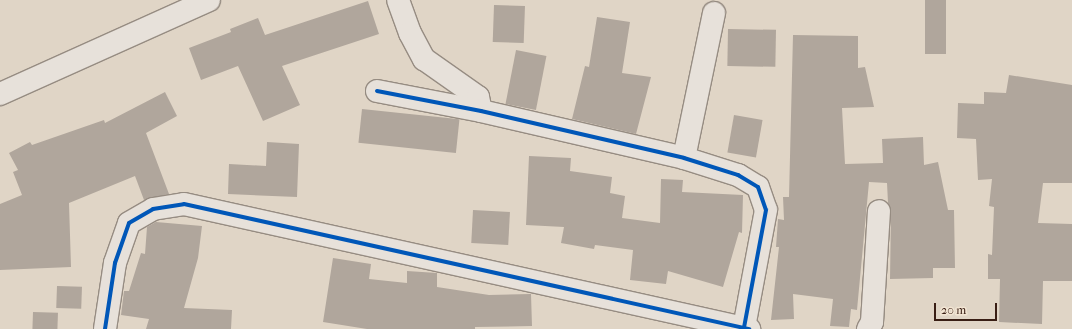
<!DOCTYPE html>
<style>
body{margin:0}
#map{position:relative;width:1072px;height:329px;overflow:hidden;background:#e0d5c6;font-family:"IM FELL French Canon",serif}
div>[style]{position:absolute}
.building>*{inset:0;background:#b0a69c;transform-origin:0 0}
.roads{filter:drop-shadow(1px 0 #968c82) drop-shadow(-1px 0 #968c82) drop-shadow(0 1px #968c82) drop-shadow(0 -1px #968c82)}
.street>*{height:22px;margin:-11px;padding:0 11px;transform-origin:11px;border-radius:11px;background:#e7e1da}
.cycleway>*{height:4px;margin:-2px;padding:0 2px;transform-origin:2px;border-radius:2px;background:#0057b8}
span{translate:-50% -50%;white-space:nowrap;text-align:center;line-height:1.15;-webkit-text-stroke:3px #f2e5d3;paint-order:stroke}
.scale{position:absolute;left:934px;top:303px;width:63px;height:18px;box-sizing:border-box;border:2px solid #391e14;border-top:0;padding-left:5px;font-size:12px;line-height:14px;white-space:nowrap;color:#391e14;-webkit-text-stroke:3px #f2e5d3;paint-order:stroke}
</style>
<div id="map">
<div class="building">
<div style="left:925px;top:0;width:21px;height:54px"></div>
<div style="clip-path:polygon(368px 1px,379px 34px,282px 66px,300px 105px,263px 121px,238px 66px,201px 80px,189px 48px,231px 32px,230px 29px,258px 18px,265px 35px)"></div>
<div style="left:494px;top:5px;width:31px;height:37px;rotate:2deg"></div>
<div style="clip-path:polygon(597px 17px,630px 22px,622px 73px,651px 77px,636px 134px,572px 119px,585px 66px,589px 67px)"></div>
<div style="left:728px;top:29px;width:48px;height:37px;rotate:1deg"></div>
<div style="clip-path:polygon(793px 35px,858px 36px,858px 68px,865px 67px,874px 107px,842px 108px,845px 164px,883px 163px,882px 139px,923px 137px,924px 165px,938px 162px,948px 210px,954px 210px,955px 268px,933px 268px,933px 278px,890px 279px,891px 212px,888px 203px,887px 183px,869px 182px,857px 310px,851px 309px,849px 327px,830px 326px,833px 299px,793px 294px,794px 319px,771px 320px,779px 247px,776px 247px,778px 219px,784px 220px,783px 197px,789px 197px)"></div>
<div style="left:516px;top:50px;width:31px;height:55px;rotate:11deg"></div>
<div style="clip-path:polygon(1009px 75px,1072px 85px,1072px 183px,1043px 183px,1038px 223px,1072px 224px,1072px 281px,1043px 281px,1042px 324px,999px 322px,1000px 279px,988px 279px,988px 254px,992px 255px,994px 207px,989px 206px,992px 179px,978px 180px,976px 139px,957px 138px,958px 103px,984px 104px,984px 92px,1006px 93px)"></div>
<div style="clip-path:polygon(165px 92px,177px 116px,146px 133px,169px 194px,144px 200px,135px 176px,69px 203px,71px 267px,0 270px,0 204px,22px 195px,13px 172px,18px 170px,9px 153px,30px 142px,32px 145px,104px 120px,105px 123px)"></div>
<div style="left:362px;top:109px;width:98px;height:34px;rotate:6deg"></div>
<div style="left:734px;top:115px;width:29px;height:38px;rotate:10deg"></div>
<div style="clip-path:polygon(267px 142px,299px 144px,297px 197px,228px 194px,229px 164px,266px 166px)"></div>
<div style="clip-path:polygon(529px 156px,571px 158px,570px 171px,612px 177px,610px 193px,625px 196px,622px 218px,660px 223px,661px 179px,683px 180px,682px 192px,743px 195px,742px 233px,739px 232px,723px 287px,668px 271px,666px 284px,630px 280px,633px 250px,595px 245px,594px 249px,561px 243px,564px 227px,526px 225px)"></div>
<div style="left:473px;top:210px;width:37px;height:33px;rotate:3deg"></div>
<div style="clip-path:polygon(156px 222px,202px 226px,198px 258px,184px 308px,232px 310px,231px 329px,146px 329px,149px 319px,121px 315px,124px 291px,129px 291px,141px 253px,145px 254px,147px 227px)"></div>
<div style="clip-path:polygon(333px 258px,371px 264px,369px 279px,407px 283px,407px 271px,437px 273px,437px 287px,489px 295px,531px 294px,532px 326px,475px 327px,475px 329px,367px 329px,323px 322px)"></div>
<div style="left:57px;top:286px;width:25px;height:22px;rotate:2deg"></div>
<div style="left:33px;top:312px;width:25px;height:17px;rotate:2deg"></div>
</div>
<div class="roads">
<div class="street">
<div style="left:398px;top:0;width:35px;rotate:70deg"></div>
<div style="left:410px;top:33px;width:30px;rotate:62deg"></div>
<div style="left:424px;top:59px;width:66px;rotate:35.1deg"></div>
<div style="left:478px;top:97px;width:14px;rotate:78deg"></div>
<div style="left:377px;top:91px;width:106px;rotate:10.9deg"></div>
<div style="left:481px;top:111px;width:208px;rotate:13deg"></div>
<div style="left:684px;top:158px;width:57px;rotate:17.5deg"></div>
<div style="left:738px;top:175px;width:23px;rotate:31deg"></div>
<div style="left:758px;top:187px;width:24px;rotate:71deg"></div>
<div style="left:766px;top:210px;width:119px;rotate:100.6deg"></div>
<div style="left:0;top:94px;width:229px;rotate:-24.2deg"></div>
<div style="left:684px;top:158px;width:148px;rotate:-78.3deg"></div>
<div style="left:105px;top:329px;width:67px;rotate:-81.4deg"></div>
<div style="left:115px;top:263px;width:42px;rotate:-70.7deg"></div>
<div style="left:129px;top:223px;width:28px;rotate:-30deg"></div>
<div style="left:153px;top:209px;width:31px;rotate:-9deg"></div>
<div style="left:184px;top:204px;width:579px;rotate:12.48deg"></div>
<div style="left:868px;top:329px;width:8px;rotate:-60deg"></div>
<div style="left:872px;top:322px;width:111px;rotate:-86.4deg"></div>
</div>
</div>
<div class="cycleway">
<div style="left:377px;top:91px;width:106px;rotate:10.9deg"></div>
<div style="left:481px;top:111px;width:208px;rotate:13deg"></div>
<div style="left:684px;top:158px;width:57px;rotate:17.5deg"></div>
<div style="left:738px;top:175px;width:23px;rotate:31deg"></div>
<div style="left:758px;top:187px;width:24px;rotate:71deg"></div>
<div style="left:766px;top:210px;width:119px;rotate:100.6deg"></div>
<div style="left:105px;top:329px;width:67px;rotate:-81.4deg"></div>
<div style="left:115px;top:263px;width:42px;rotate:-70.7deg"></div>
<div style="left:129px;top:223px;width:28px;rotate:-30deg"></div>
<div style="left:153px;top:209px;width:31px;rotate:-9deg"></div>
<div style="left:184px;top:204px;width:579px;rotate:12.48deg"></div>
</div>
<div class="scale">20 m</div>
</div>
